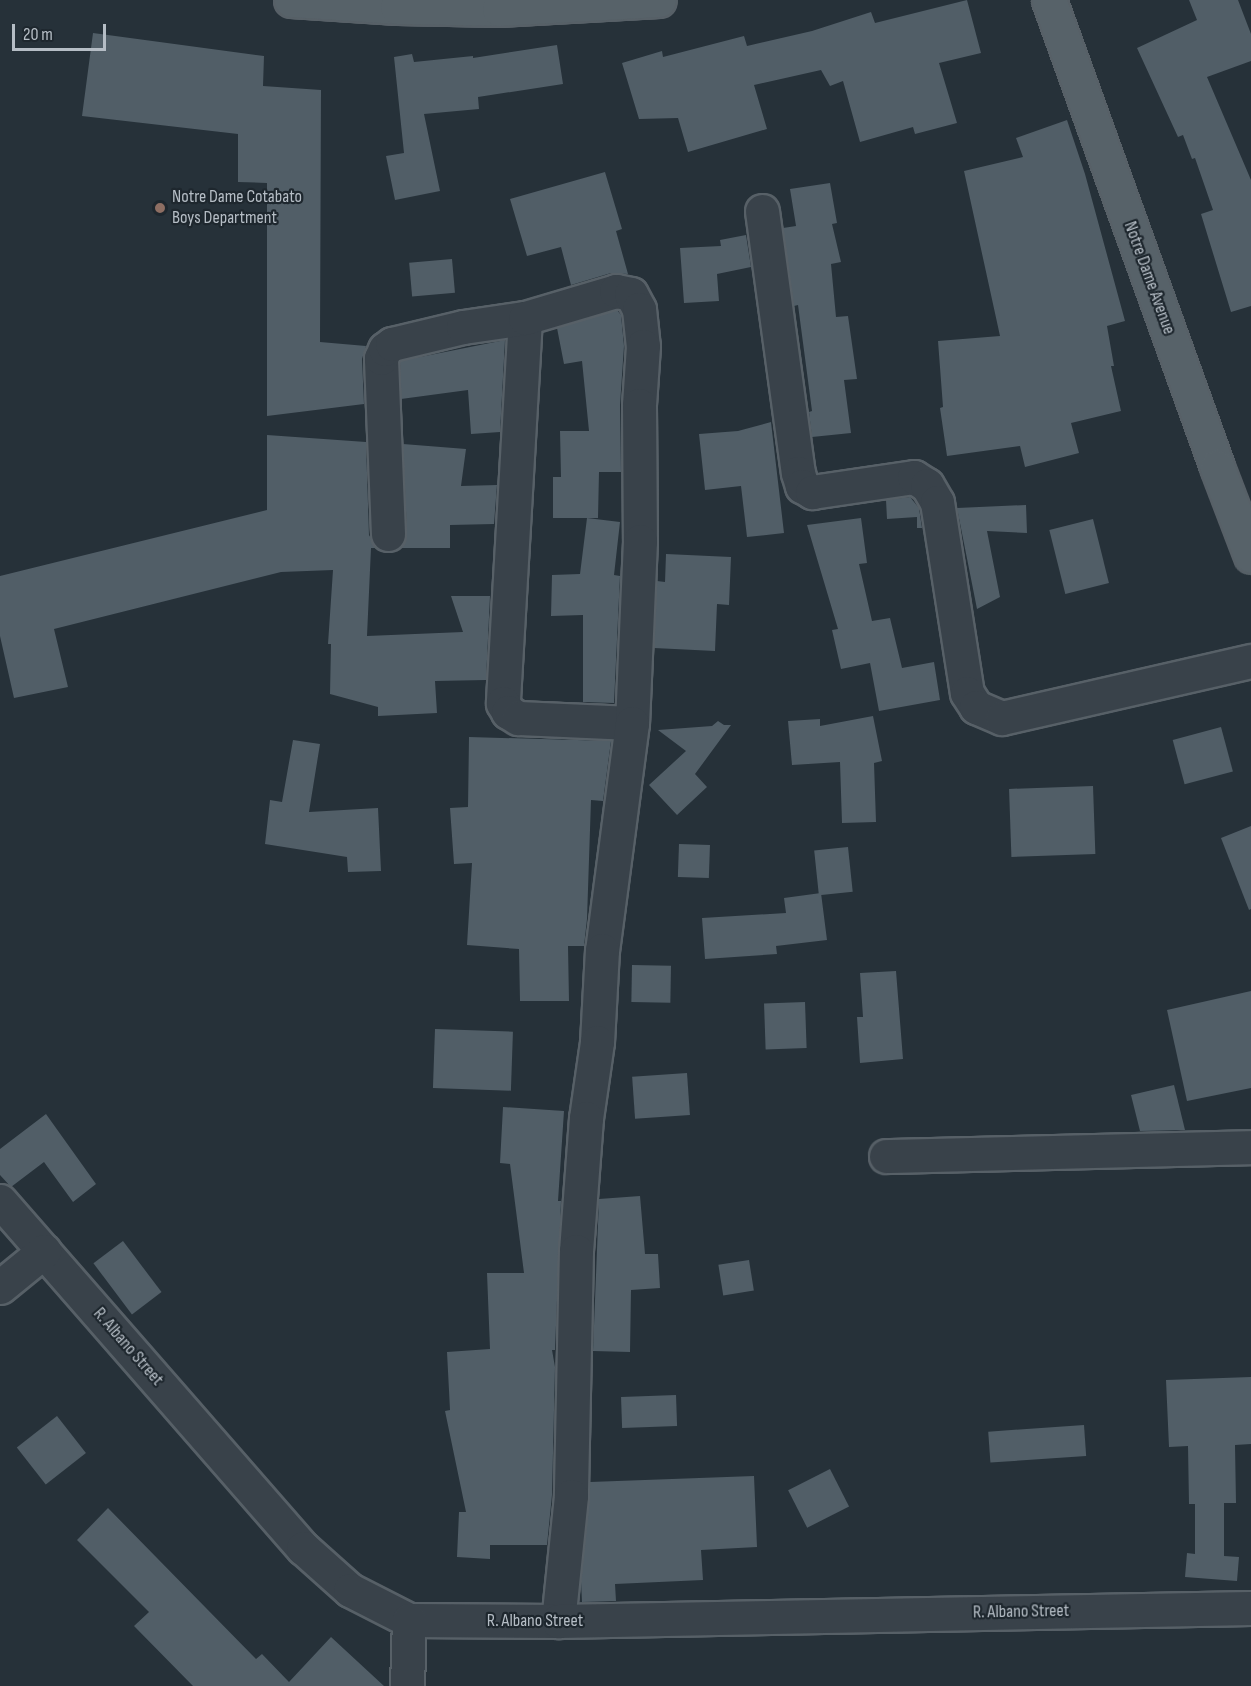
<!DOCTYPE html>
<style>
body{margin:0}
#map{position:relative;width:1251px;height:1686px;overflow:hidden;background:#263139;font-family:"Sofia Sans Condensed",sans-serif}
div>[style]{position:absolute}
.building>*{inset:0;background:#515e67;transform-origin:0 0}
.roads{filter:drop-shadow(2px 0 #576067) drop-shadow(-2px 0 #576067) drop-shadow(0 2px #576067) drop-shadow(0 -2px #576067)}
.minor>*{height:33px;margin:-16.5px;padding:0 16.5px;transform-origin:16.5px;border-radius:16.5px;background:#39424a}
.major>*{height:33px;margin:-16.5px;padding:0 16.5px;transform-origin:16.5px;border-radius:16.5px;background:#576269}
.dots>*{width:16px;height:16px;translate:-50% -50%;box-sizing:border-box;border:3px solid #1e272e;border-radius:50%}
span{translate:-50% -50%;white-space:nowrap;text-align:center;line-height:1.15;-webkit-text-stroke:4.5px #1e272e;paint-order:stroke}
.poi-label{font-size:18px;color:#b5bdc5}
.left{translate:0 -50%;text-align:left}
.street-label{font-size:18px;color:#b5bdc5}
.scale{position:absolute;left:12px;top:24px;width:94px;height:27px;box-sizing:border-box;border:3px solid #b5bdc5;border-top:0;padding-left:8px;font-size:18px;line-height:21px;white-space:nowrap;color:#b5bdc5;-webkit-text-stroke:4px #1e272e;paint-order:stroke}
</style>
<div id="map">
<div class="building">
<div style="clip-path:polygon(967px 0,981px 53px,939px 63px,957px 123px,915px 134px,913px 127px,860px 142px,843px 81px,830px 86px,821px 70px,754px 85px,767px 129px,688px 152px,678px 118px,639px 119px,622px 63px,662px 51px,663px 57px,744px 36px,747px 46px,812px 31px,871px 12px,875px 23px)"></div>
<div style="clip-path:polygon(1189px 0,1238px 0,1251px 34px,1251px 61px,1207px 77px,1251px 180px,1251px 306px,1231px 312px,1201px 214px,1213px 210px,1195px 158px,1192px 159px,1183px 135px,1178px 137px,1137px 48px,1197px 20px)"></div>
<div style="clip-path:polygon(93px 33px,264px 56px,263px 86px,321px 90px,320px 342px,366px 346px,362px 359px,364px 404px,267px 416px,267px 183px,238px 182px,238px 134px,82px 116px)"></div>
<div style="clip-path:polygon(557px 45px,563px 84px,478px 97px,479px 109px,424px 114px,440px 191px,395px 200px,386px 156px,404px 153px,394px 57px,412px 54px,414px 62px,473px 56px,473px 58px)"></div>
<div style="clip-path:polygon(1067px 120px,1085px 174px,1125px 321px,1107px 326px,1114px 366px,1111px 366px,1121px 411px,1071px 423px,1079px 453px,1025px 467px,1020px 446px,947px 456px,940px 408px,943px 407px,938px 341px,1000px 336px,964px 171px,1023px 157px,1016px 138px)"></div>
<div style="clip-path:polygon(605px 172px,622px 229px,616px 231px,628px 274px,611px 273px,571px 285px,561px 247px,527px 256px,510px 199px)"></div>
<div style="clip-path:polygon(830px 183px,837px 223px,832px 224px,841px 262px,831px 264px,836px 317px,848px 316px,857px 379px,844px 380px,851px 433px,812px 437px,809px 412px,812px 411px,798px 305px,794px 306px,783px 228px,796px 226px,790px 189px)"></div>
<div style="clip-path:polygon(746px 235px,751px 267px,717px 274px,719px 301px,684px 303px,680px 248px,721px 246px,720px 240px)"></div>
<div style="left:452px;top:259px;width:34px;height:43px;rotate:85deg"></div>
<div style="clip-path:polygon(617px 310px,621px 315px,624px 346px,620px 405px,621px 472px,599px 472px,598px 518px,553px 518px,553px 477px,561px 477px,560px 431px,589px 431px,582px 361px,564px 364px,557px 328px)"></div>
<div style="clip-path:polygon(505px 340px,500px 432px,471px 434px,468px 390px,401px 399px,400px 361px)"></div>
<div style="clip-path:polygon(771px 422px,784px 533px,747px 537px,741px 486px,705px 490px,699px 434px,738px 431px)"></div>
<div style="clip-path:polygon(267px 435px,366px 442px,369px 535px,377px 548px,371px 548px,367px 636px,463px 632px,451px 596px,490px 596px,486px 680px,435px 681px,437px 713px,378px 716px,378px 707px,330px 694px,331px 644px,328px 644px,333px 570px,281px 572px,54px 629px,68px 687px,14px 698px,0 636px,0 576px,267px 510px)"></div>
<div style="clip-path:polygon(403px 444px,466px 449px,461px 486px,497px 485px,494px 524px,450px 525px,450px 548px,400px 548px,405px 542px,407px 533px)"></div>
<div style="clip-path:polygon(910px 497px,919px 508px,922px 528px,917px 528px,917px 517px,887px 519px,886px 500px)"></div>
<div style="clip-path:polygon(1026px 505px,1027px 533px,987px 531px,1000px 597px,977px 609px,957px 508px)"></div>
<div style="clip-path:polygon(587px 518px,620px 522px,614px 575px,620px 576px,614px 703px,583px 702px,583px 615px,551px 616px,552px 575px,580px 574px)"></div>
<div style="clip-path:polygon(861px 518px,867px 563px,859px 564px,872px 621px,890px 618px,902px 668px,934px 662px,940px 700px,879px 711px,870px 663px,841px 669px,832px 630px,838px 629px,807px 525px)"></div>
<div style="left:1093px;top:519px;width:66px;height:45px;rotate:76deg"></div>
<div style="clip-path:polygon(666px 554px,731px 557px,729px 605px,717px 604px,715px 651px,654px 648px,657px 581px,665px 582px)"></div>
<div style="clip-path:polygon(873px 716px,882px 761px,874px 763px,876px 822px,842px 823px,840px 762px,792px 765px,788px 721px,820px 719px,820px 726px)"></div>
<div style="clip-path:polygon(718px 721px,724px 725px,731px 725px,695px 774px,707px 787px,677px 815px,649px 785px,686px 751px,658px 730px,712px 726px)"></div>
<div style="left:1221px;top:727px;width:46px;height:50px;rotate:75deg"></div>
<div style="clip-path:polygon(469px 737px,611px 741px,603px 801px,591px 800px,587px 919px,584px 946px,568px 946px,569px 1001px,520px 1001px,519px 949px,467px 945px,472px 863px,454px 864px,450px 808px,468px 807px)"></div>
<div style="clip-path:polygon(293px 740px,320px 744px,309px 812px,378px 808px,381px 871px,348px 872px,347px 857px,265px 844px,270px 800px,282px 802px)"></div>
<div style="left:1093px;top:786px;width:68px;height:84px;rotate:88deg"></div>
<div style="clip-path:polygon(1251px 826px,1251px 909px,1249px 910px,1221px 838px)"></div>
<div style="left:679px;top:844px;width:31px;height:33px;rotate:2deg"></div>
<div style="left:848px;top:847px;width:45px;height:34px;rotate:84deg"></div>
<div style="clip-path:polygon(821px 893px,827px 940px,776px 946px,777px 954px,705px 959px,702px 918px,786px 913px,784px 898px)"></div>
<div style="left:632px;top:965px;width:39px;height:37px;rotate:1deg"></div>
<div style="clip-path:polygon(896px 971px,903px 1059px,860px 1063px,857px 1017px,863px 1017px,860px 973px)"></div>
<div style="clip-path:polygon(1251px 991px,1251px 1088px,1187px 1101px,1167px 1010px)"></div>
<div style="left:805px;top:1002px;width:46px;height:41px;rotate:88deg"></div>
<div style="left:435px;top:1029px;width:78px;height:59px;rotate:2deg"></div>
<div style="left:687px;top:1073px;width:42px;height:55px;rotate:86deg"></div>
<div style="clip-path:polygon(1174px 1085px,1185px 1130px,1140px 1131px,1131px 1095px)"></div>
<div style="clip-path:polygon(503px 1107px,564px 1111px,558px 1201px,561px 1201px,555px 1350px,552px 1350px,555px 1367px,552px 1495px,547px 1545px,490px 1545px,490px 1559px,457px 1557px,459px 1512px,466px 1512px,445px 1411px,450px 1410px,447px 1352px,490px 1349px,487px 1273px,524px 1273px,510px 1164px,500px 1163px)"></div>
<div style="clip-path:polygon(46px 1114px,96px 1184px,73px 1202px,44px 1162px,11px 1187px,0 1175px,0 1149px)"></div>
<div style="clip-path:polygon(640px 1196px,645px 1254px,658px 1254px,660px 1288px,631px 1290px,630px 1352px,593px 1351px,599px 1199px)"></div>
<div style="left:123px;top:1241px;width:64px;height:37px;rotate:53deg"></div>
<div style="left:749px;top:1260px;width:31px;height:31px;rotate:81deg"></div>
<div style="clip-path:polygon(1251px 1377px,1251px 1444px,1235px 1445px,1236px 1503px,1224px 1503px,1224px 1556px,1239px 1557px,1237px 1581px,1185px 1577px,1187px 1553px,1195px 1554px,1195px 1504px,1189px 1504px,1188px 1446px,1169px 1447px,1166px 1380px)"></div>
<div style="left:676px;top:1395px;width:31px;height:55px;rotate:88deg"></div>
<div style="left:57px;top:1416px;width:47px;height:51px;rotate:52deg"></div>
<div style="left:1084px;top:1425px;width:31px;height:96px;rotate:86deg"></div>
<div style="left:830px;top:1469px;width:42px;height:47px;rotate:63deg"></div>
<div style="clip-path:polygon(754px 1476px,757px 1547px,701px 1550px,703px 1580px,615px 1584px,616px 1601px,582px 1602px,581px 1581px,590px 1482px)"></div>
<div style="clip-path:polygon(108px 1508px,256px 1659px,262px 1654px,289px 1682px,331px 1637px,384px 1686px,193px 1686px,134px 1626px,149px 1612px,77px 1540px)"></div>
</div>
<div class="roads">
<div class="minor">
<div style="left:762px;top:211px;width:264px;rotate:82.2deg"></div>
<div style="left:798px;top:473px;width:14px;rotate:73deg"></div>
<div style="left:802px;top:486px;width:12px;rotate:31deg"></div>
<div style="left:812px;top:492px;width:103px;rotate:-8.4deg"></div>
<div style="left:914px;top:477px;width:15px;rotate:32deg"></div>
<div style="left:927px;top:485px;width:20px;rotate:60deg"></div>
<div style="left:937px;top:502px;width:193px;rotate:81.1deg"></div>
<div style="left:967px;top:693px;width:17px;rotate:57deg"></div>
<div style="left:976px;top:707px;width:28px;rotate:23deg"></div>
<div style="left:1002px;top:718px;width:255px;rotate:-12.9deg"></div>
<div style="left:525px;top:318px;width:386px;rotate:93.3deg"></div>
<div style="left:503px;top:703px;width:10px;rotate:61deg"></div>
<div style="left:508px;top:712px;width:12px;rotate:31deg"></div>
<div style="left:518px;top:718px;width:114px;rotate:2.5deg"></div>
<div style="left:388px;top:534px;width:176px;rotate:-92.3deg"></div>
<div style="left:381px;top:358px;width:10px;rotate:-66deg"></div>
<div style="left:385px;top:349px;width:9px;rotate:-36deg"></div>
<div style="left:392px;top:344px;width:73px;rotate:-13.5deg"></div>
<div style="left:463px;top:327px;width:63px;rotate:-8.3deg"></div>
<div style="left:525px;top:318px;width:95px;rotate:-16.5deg"></div>
<div style="left:616px;top:291px;width:15px;rotate:11deg"></div>
<div style="left:631px;top:294px;width:17px;rotate:62deg"></div>
<div style="left:639px;top:309px;width:37px;rotate:84deg"></div>
<div style="left:643px;top:346px;width:59px;rotate:93.9deg"></div>
<div style="left:639px;top:405px;width:136px;rotate:89.6deg"></div>
<div style="left:640px;top:541px;width:182px;rotate:92.5deg"></div>
<div style="left:632px;top:723px;width:229px;rotate:97.5deg"></div>
<div style="left:602px;top:950px;width:92px;rotate:93.1deg"></div>
<div style="left:597px;top:1042px;width:77px;rotate:98.2deg"></div>
<div style="left:586px;top:1118px;width:133px;rotate:94.3deg"></div>
<div style="left:576px;top:1251px;width:245px;rotate:91.2deg"></div>
<div style="left:571px;top:1496px;width:126px;rotate:95.9deg"></div>
<div style="left:886px;top:1156px;width:365px;rotate:-1.4deg"></div>
<div style="left:0;top:1201px;width:461px;rotate:48.9deg"></div>
<div style="left:303px;top:1548px;width:63px;rotate:41.8deg"></div>
<div style="left:350px;top:1590px;width:66px;rotate:27deg"></div>
<div style="left:409px;top:1620px;width:149px;rotate:0.4deg"></div>
<div style="left:558px;top:1621px;width:693px;rotate:-1.07deg"></div>
<div style="left:0;top:1287px;width:57px;rotate:-39.3deg"></div>
<div style="left:407px;top:1686px;width:66px;rotate:-88.3deg"></div>
</div>
<div class="major">
<div style="left:291px;top:0;width:106px;rotate:3.8deg"></div>
<div style="left:397px;top:7px;width:102px;rotate:1.1deg"></div>
<div style="left:499px;top:9px;width:160px;rotate:-3.2deg"></div>
<div style="left:1049px;top:0;width:496px;rotate:70.2deg"></div>
<div style="left:1217px;top:467px;width:95px;rotate:69.1deg"></div>
</div>
</div>
<div class="dots">
<div style="left:160px;top:208px;background:#8d6e63"></div>
</div>
<div class="poi-label">
<span class="left" style="left:172px;top:208px">Notre Dame Cotabato<br>Boys Department</span>
</div>
<div class="street-label">
<span style="left:1149px;top:278px;rotate:70deg">Notre Dame Avenue</span>
<span style="left:128px;top:1347px;rotate:49deg">R. Albano Street</span>
<span style="left:1021px;top:1612px;rotate:-1deg">R. Albano Street</span>
<span style="left:535px;top:1621px">R. Albano Street</span>
</div>
<div class="scale">20 m</div>
</div>
